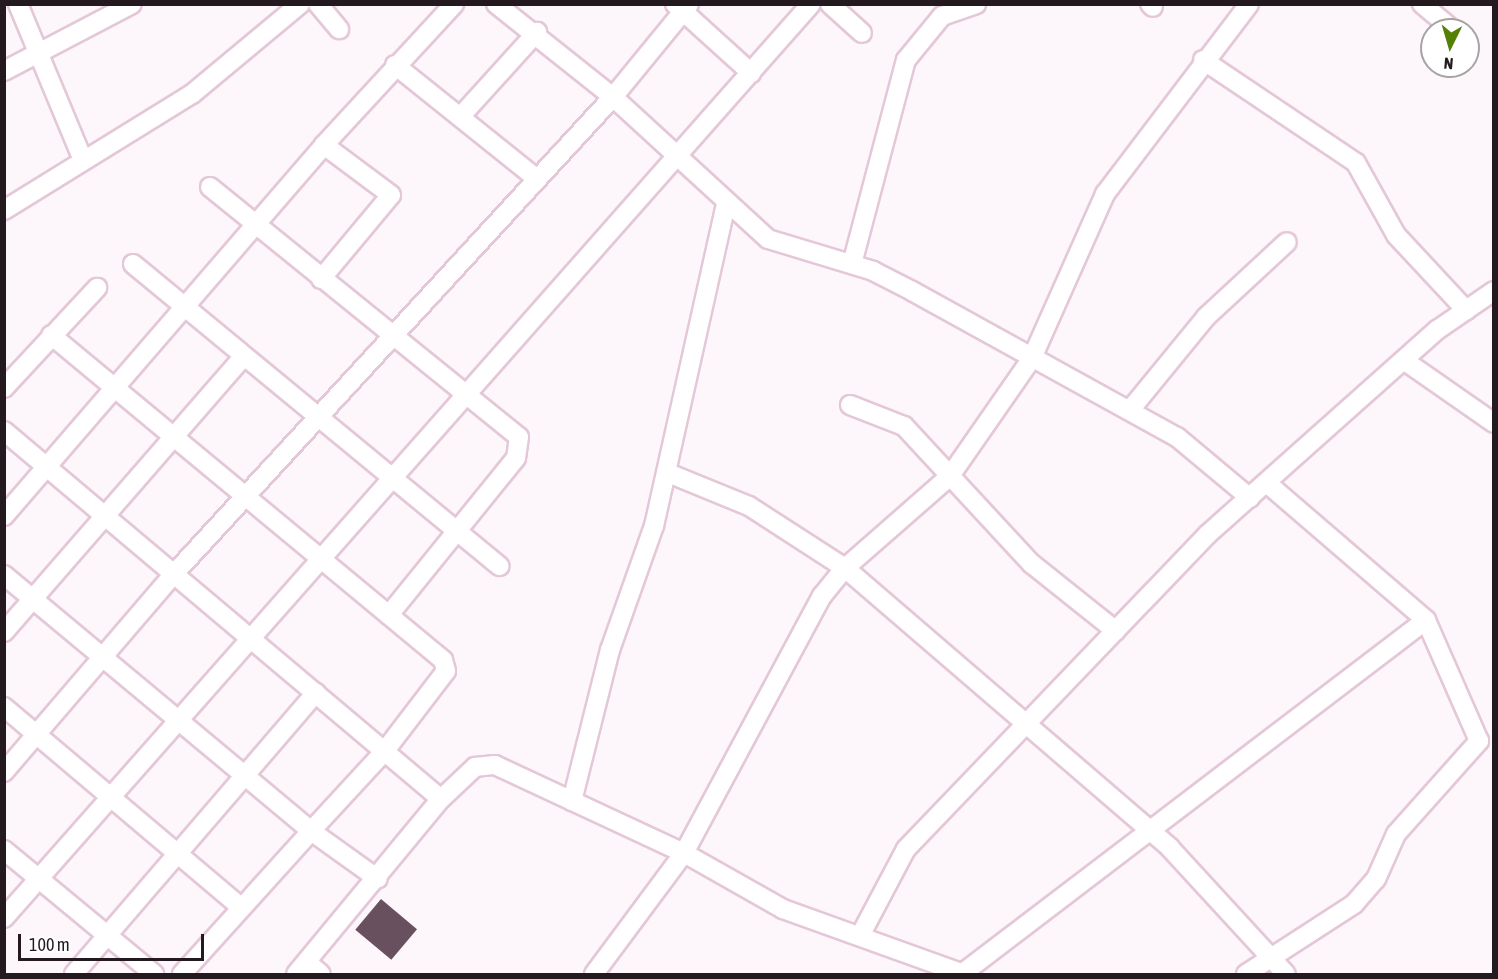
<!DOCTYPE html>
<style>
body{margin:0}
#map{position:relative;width:1498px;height:979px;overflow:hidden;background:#fdf7fb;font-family:"Asap Condensed",sans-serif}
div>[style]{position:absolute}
.building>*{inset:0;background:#69505f;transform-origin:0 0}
.roads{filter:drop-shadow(2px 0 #e4c7d8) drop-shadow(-2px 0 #e4c7d8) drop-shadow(0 2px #e4c7d8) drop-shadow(0 -2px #e4c7d8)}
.minor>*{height:18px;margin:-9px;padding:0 9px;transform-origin:9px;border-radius:9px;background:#fff}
span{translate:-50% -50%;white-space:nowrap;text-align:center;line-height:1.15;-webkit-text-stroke:6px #fff;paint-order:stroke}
.frame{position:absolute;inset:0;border:6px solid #24191f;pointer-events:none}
.north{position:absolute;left:1420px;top:18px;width:60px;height:60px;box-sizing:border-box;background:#fff;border:2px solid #a7a3a5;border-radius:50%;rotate:185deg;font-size:16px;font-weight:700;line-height:24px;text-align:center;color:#24191f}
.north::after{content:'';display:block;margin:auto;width:21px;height:27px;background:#548005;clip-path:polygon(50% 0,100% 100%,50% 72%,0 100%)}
.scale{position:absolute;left:18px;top:934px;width:186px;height:27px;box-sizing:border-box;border:3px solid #24191f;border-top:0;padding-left:8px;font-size:18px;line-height:21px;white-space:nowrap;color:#24191f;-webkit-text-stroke:4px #fff;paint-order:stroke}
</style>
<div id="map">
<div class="building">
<div style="left:381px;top:899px;width:47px;height:40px;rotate:40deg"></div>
</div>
<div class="roads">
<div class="minor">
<div style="left:18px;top:4px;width:169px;rotate:67.4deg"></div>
<div style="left:318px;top:4px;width:33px;rotate:50deg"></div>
<div style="left:496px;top:4px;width:149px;rotate:38.5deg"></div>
<div style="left:613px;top:97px;width:210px;rotate:42.5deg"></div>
<div style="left:768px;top:239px;width:110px;rotate:16.9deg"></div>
<div style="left:873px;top:271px;width:44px;rotate:27.1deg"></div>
<div style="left:912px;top:291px;width:303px;rotate:28.9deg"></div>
<div style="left:1177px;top:437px;width:95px;rotate:39.9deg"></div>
<div style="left:675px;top:4px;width:103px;rotate:42.2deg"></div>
<div style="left:830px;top:4px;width:43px;rotate:42.2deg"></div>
<div style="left:1150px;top:4px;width:4px;rotate:45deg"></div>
<div style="left:1422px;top:4px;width:34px;rotate:40deg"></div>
<div style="left:1203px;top:60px;width:184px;rotate:33.9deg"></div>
<div style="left:1356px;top:163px;width:82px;rotate:60.9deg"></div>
<div style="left:1396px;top:235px;width:103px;rotate:47deg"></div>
<div style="left:395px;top:65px;width:181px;rotate:38.7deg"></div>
<div style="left:4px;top:71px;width:144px;rotate:-27.6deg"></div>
<div style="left:460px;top:117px;width:115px;rotate:-47.8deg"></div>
<div style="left:210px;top:187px;width:397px;rotate:39deg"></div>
<div style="left:519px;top:437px;width:21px;rotate:98deg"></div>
<div style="left:516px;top:458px;width:202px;rotate:129deg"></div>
<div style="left:4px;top:210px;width:221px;rotate:-31.7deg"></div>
<div style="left:192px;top:94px;width:141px;rotate:-39.8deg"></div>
<div style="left:133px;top:264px;width:475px;rotate:39.5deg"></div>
<div style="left:852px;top:264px;width:211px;rotate:-75.2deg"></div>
<div style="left:906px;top:60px;width:57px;rotate:-50.7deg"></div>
<div style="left:942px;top:16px;width:36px;rotate:-19deg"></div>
<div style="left:321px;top:279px;width:109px;rotate:-50.2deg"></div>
<div style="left:391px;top:195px;width:84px;rotate:-143.3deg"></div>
<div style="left:1405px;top:361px;width:108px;rotate:34.9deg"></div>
<div style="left:4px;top:388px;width:137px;rotate:-47.1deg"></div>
<div style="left:850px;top:405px;width:58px;rotate:21.3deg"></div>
<div style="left:904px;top:426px;width:188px;rotate:47.2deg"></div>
<div style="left:1032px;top:564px;width:107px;rotate:38.6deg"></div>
<div style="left:1130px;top:410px;width:120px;rotate:-50.7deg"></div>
<div style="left:1206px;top:317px;width:110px;rotate:-42.8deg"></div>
<div style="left:4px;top:431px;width:571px;rotate:40.1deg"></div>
<div style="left:668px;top:473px;width:87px;rotate:22.2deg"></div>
<div style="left:749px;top:506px;width:114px;rotate:32.9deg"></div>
<div style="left:845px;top:568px;width:429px;rotate:40.7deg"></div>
<div style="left:1170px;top:848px;width:171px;rotate:47.4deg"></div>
<div style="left:4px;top:516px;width:490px;rotate:-49.2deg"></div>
<div style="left:324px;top:145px;width:192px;rotate:-47.3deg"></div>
<div style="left:4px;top:575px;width:400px;rotate:39.8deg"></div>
<div style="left:311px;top:831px;width:108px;rotate:-47.3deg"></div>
<div style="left:384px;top:752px;width:102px;rotate:-52.6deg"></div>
<div style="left:446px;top:671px;width:11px;rotate:-105deg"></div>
<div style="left:443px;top:660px;width:509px;rotate:-140.34deg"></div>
<div style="left:4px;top:632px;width:364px;rotate:-49deg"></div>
<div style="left:4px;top:707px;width:310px;rotate:40.2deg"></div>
<div style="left:4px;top:772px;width:258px;rotate:-49.4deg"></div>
<div style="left:172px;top:576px;width:651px;rotate:-47.37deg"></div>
<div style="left:613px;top:97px;width:120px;rotate:-50.7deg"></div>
<div style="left:572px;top:801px;width:156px;rotate:-75.9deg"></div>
<div style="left:610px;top:650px;width:132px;rotate:-70.5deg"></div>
<div style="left:654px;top:526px;width:329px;rotate:-77.4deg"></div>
<div style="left:4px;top:850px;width:195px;rotate:39.6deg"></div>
<div style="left:4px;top:918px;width:1219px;rotate:-48.56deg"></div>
<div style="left:861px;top:934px;width:96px;rotate:-62.1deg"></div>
<div style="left:906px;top:849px;width:436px;rotate:-46.2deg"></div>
<div style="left:1208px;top:534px;width:307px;rotate:-41.7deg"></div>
<div style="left:1437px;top:330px;width:69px;rotate:-34.4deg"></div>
<div style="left:307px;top:962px;width:18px;rotate:41deg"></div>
<div style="left:963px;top:973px;width:582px;rotate:-37.32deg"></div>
<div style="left:74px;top:974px;width:371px;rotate:-49.3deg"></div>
<div style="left:182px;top:974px;width:193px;rotate:-47.9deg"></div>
<div style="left:311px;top:831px;width:82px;rotate:35.6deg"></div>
<div style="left:296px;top:974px;width:227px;rotate:-50.4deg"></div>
<div style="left:441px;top:799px;width:47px;rotate:-43.3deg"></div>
<div style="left:475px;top:767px;width:20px;rotate:-6deg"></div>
<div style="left:495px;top:765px;width:208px;rotate:25deg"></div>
<div style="left:684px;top:853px;width:114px;rotate:29.5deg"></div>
<div style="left:783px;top:909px;width:192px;rotate:19.8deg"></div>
<div style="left:594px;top:974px;width:151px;rotate:-53.4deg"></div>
<div style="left:684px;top:853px;width:292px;rotate:-61.8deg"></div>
<div style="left:822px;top:596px;width:36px;rotate:-51deg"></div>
<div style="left:845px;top:568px;width:140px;rotate:-41.2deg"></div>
<div style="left:950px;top:476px;width:144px;rotate:-55.2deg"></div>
<div style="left:1032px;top:358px;width:180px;rotate:-66deg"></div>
<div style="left:1105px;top:194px;width:238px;rotate:-52.8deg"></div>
<div style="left:1246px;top:974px;width:129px;rotate:-32.9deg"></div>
<div style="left:1354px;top:904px;width:33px;rotate:-49deg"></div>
<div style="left:1376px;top:879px;width:49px;rotate:-66deg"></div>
<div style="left:1396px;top:834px;width:125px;rotate:-48.3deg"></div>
<div style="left:1479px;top:741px;width:132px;rotate:-113.7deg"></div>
<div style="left:1426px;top:620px;width:210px;rotate:-139.3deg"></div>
</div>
</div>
<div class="frame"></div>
<div class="north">N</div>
<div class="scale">100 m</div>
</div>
